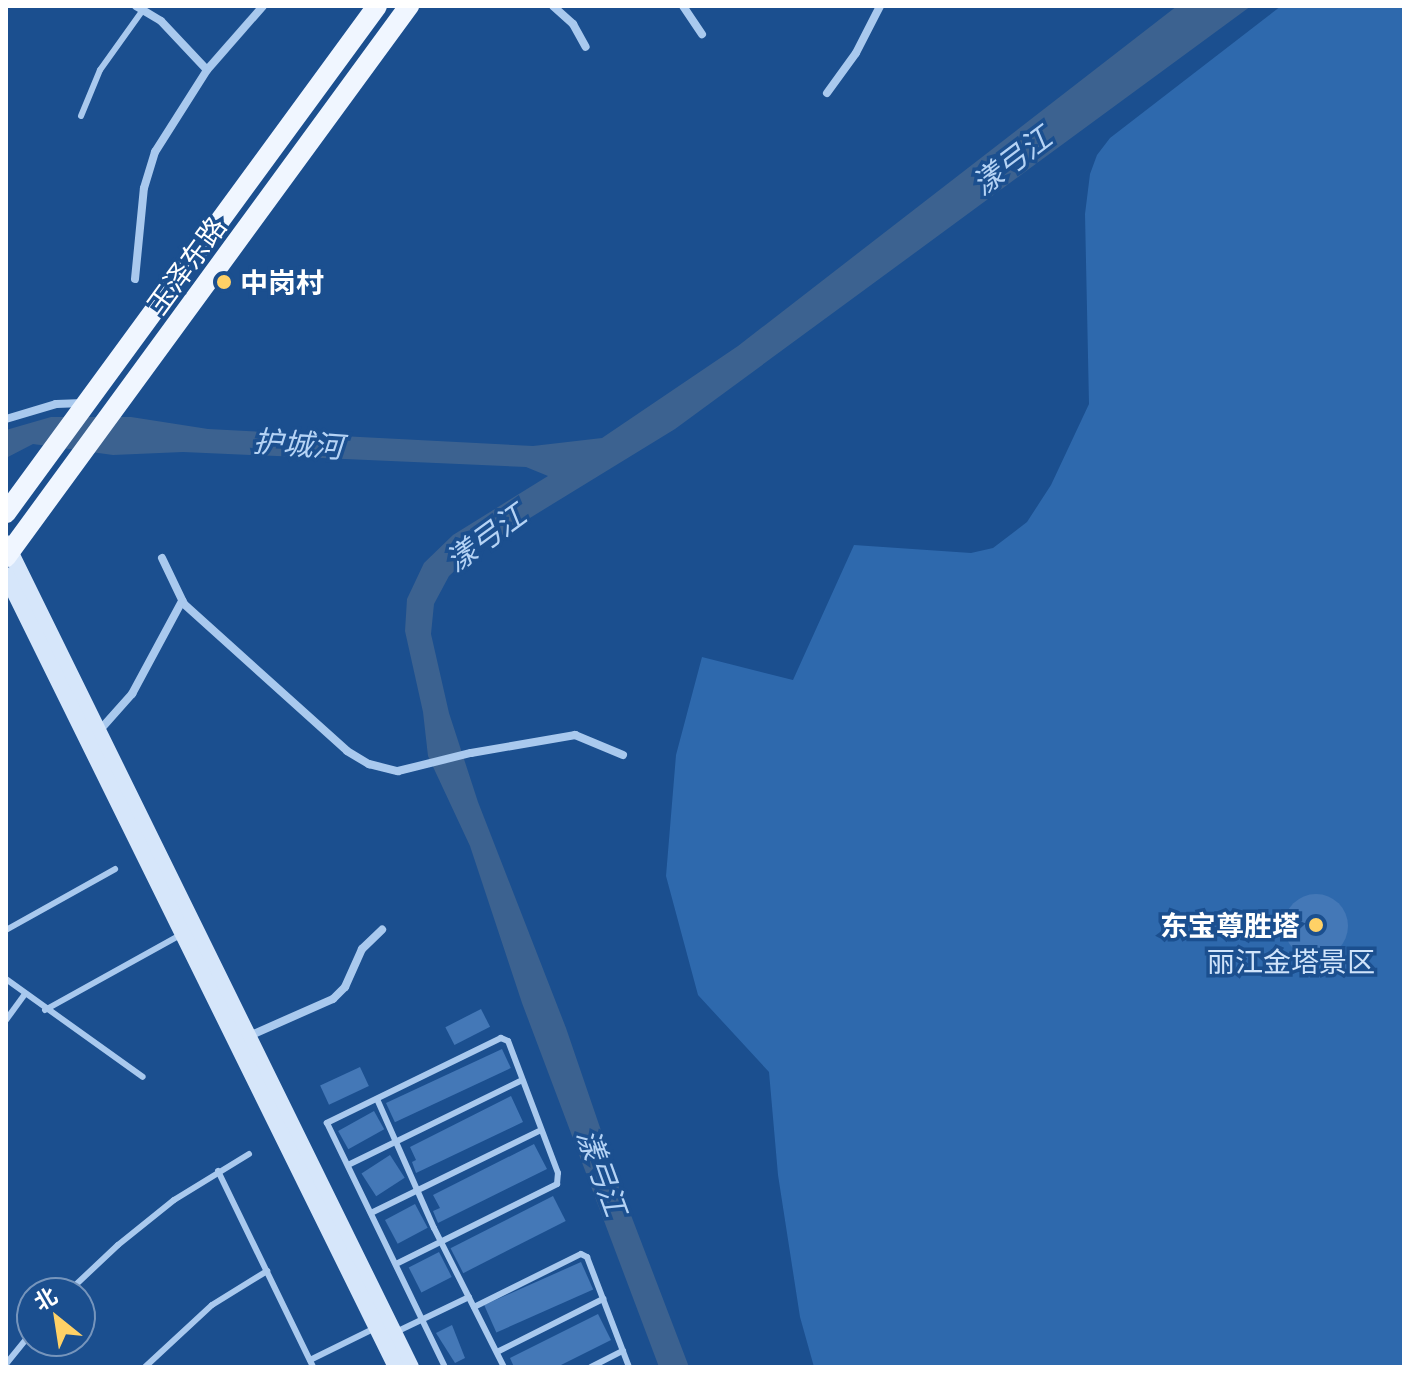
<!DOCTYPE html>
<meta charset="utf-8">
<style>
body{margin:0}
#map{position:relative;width:1410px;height:1373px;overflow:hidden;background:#1b4f8f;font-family:Barlow,"Noto Sans SC",sans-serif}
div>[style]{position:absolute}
.green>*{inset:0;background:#2e69ad}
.water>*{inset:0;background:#3c6290}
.building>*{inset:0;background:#4478b7;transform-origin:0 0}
.round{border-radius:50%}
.lane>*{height:6px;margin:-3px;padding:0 3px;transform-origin:3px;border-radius:3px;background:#a9c9ee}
.street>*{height:8px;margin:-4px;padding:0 4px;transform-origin:4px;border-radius:4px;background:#a9c9ee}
.secondary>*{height:16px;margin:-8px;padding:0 8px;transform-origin:8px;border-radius:8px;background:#d6e6fa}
.primary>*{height:20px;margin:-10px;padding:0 10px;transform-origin:10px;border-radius:10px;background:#f0f6ff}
.dots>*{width:22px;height:22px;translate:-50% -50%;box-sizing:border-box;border:4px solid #1b4f8f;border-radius:50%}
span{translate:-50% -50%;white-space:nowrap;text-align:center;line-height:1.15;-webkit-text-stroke:7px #1b4f8f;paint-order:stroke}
.street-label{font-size:28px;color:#fff}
.poi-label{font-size:28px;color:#fff;font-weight:700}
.left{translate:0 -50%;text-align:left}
.right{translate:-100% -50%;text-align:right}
.park-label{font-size:28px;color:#cfe3fa}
.water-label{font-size:30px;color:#b5d3f5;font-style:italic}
.frame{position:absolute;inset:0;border:8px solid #fff;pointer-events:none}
.north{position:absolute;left:16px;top:1277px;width:80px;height:80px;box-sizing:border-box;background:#1b4f8f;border:2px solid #7695bc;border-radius:50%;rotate:330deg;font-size:22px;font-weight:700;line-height:32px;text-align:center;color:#fff}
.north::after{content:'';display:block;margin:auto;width:28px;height:36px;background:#ffd166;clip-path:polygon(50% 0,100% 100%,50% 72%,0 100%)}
</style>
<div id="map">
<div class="green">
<div style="clip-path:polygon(1281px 6px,1404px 6px,1404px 1367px,814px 1367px,800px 1317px,778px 1175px,769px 1072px,698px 995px,666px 876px,676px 755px,702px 657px,793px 680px,854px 545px,971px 553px,993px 548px,1027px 522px,1051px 485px,1089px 404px,1085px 214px,1090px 174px,1097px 155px,1110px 138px)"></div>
</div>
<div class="water">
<div style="clip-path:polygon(1177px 6px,1251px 6px,675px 429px,476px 551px,449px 576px,434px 604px,431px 634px,449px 713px,478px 802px,566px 1028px,621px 1189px,689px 1367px,659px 1367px,522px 1003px,470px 846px,428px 756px,423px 712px,405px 631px,407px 599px,424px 563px,453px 535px,548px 476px,526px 467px,183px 452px,113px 455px,33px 444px,6px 458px,6px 430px,51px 417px,131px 417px,208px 429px,533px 446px,602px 438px,738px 346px)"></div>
</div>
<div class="building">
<div class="round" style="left:1284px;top:894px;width:64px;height:64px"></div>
<div style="left:481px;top:1009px;width:20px;height:40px;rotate:63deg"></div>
<div style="left:502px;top:1049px;width:21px;height:128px;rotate:65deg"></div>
<div style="left:360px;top:1067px;width:21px;height:44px;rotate:65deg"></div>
<div style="clip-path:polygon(511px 1096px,523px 1122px,416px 1173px,412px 1162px,416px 1160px,410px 1147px)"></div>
<div style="left:374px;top:1111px;width:21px;height:41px;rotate:61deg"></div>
<div style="clip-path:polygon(534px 1144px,547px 1169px,438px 1223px,433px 1211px,440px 1208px,433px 1195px)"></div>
<div style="left:390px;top:1155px;width:27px;height:34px;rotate:57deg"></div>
<div style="left:553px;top:1196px;width:28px;height:115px;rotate:63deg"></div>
<div style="left:415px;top:1204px;width:27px;height:34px;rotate:62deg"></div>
<div style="left:439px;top:1252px;width:28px;height:34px;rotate:63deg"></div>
<div style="left:581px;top:1262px;width:30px;height:106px;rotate:66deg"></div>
<div style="clip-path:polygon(598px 1314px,611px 1340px,557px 1367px,514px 1367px,510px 1358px)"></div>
<div style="clip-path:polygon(452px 1325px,465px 1358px,455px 1363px,436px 1333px)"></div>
</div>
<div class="lane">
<div style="left:81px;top:116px;width:50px;rotate:-67.6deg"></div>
<div style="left:100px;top:70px;width:74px;rotate:-54.4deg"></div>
<div style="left:6px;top:930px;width:125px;rotate:-29.2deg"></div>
<div style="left:6px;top:979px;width:168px;rotate:35.6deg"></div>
<div style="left:45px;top:1010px;width:157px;rotate:-29deg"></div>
<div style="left:6px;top:1020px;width:31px;rotate:-54deg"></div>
<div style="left:377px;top:1099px;width:141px;rotate:66.2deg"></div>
<div style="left:434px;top:1228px;width:156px;rotate:63.3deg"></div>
<div style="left:348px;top:1165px;width:194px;rotate:-26deg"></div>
<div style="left:218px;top:1171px;width:218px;rotate:64.1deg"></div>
<div style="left:371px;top:1213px;width:189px;rotate:-26deg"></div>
<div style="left:396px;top:1264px;width:180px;rotate:-26.4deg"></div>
<div style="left:557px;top:1184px;width:11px;rotate:-85deg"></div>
<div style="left:558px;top:1173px;width:141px;rotate:-110.7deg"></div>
<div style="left:508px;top:1041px;width:8px;rotate:-157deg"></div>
<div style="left:501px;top:1038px;width:194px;rotate:154deg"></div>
<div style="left:327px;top:1123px;width:271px;rotate:64.2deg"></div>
<div style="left:67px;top:1293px;width:70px;rotate:-43.3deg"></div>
<div style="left:118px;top:1245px;width:72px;rotate:-38.8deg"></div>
<div style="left:174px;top:1200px;width:88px;rotate:-31.5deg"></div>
<div style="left:474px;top:1307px;width:119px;rotate:-26.4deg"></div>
<div style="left:581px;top:1254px;width:7px;rotate:27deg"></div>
<div style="left:587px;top:1257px;width:118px;rotate:69.1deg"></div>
<div style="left:396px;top:1332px;width:81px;rotate:-25.6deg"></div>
<div style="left:497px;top:1352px;width:119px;rotate:-26.6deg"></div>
<div style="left:310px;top:1360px;width:72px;rotate:-26.2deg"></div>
<div style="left:6px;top:1364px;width:41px;rotate:-50.9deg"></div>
<div style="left:145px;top:1367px;width:91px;rotate:-42.8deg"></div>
<div style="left:212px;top:1305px;width:65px;rotate:-31.7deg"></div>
<div style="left:591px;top:1367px;width:36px;rotate:-27deg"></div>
</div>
<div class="street">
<div style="left:136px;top:6px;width:29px;rotate:31deg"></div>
<div style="left:161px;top:21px;width:67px;rotate:46.8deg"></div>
<div style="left:553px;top:6px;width:27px;rotate:42deg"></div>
<div style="left:573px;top:24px;width:26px;rotate:61deg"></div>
<div style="left:683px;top:6px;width:34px;rotate:56deg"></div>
<div style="left:827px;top:93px;width:49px;rotate:-54.1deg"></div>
<div style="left:856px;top:53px;width:53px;rotate:-62.9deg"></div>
<div style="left:135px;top:279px;width:91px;rotate:-84.4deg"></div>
<div style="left:144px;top:188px;width:38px;rotate:-73deg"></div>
<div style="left:155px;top:152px;width:97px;rotate:-57.6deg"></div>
<div style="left:207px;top:70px;width:85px;rotate:-48.8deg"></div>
<div style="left:6px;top:419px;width:52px;rotate:-16.7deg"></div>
<div style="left:56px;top:404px;width:27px;rotate:-2deg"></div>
<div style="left:162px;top:558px;width:51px;rotate:64.4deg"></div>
<div style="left:184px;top:604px;width:219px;rotate:42deg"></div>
<div style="left:347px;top:751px;width:26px;rotate:31deg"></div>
<div style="left:369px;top:764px;width:30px;rotate:14deg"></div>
<div style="left:398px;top:771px;width:75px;rotate:-13.9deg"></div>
<div style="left:471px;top:753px;width:106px;rotate:-9.8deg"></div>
<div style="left:575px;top:735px;width:52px;rotate:22.6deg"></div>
<div style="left:99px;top:731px;width:50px;rotate:-48.3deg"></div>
<div style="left:132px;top:694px;width:106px;rotate:-61.7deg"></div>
<div style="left:249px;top:1036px;width:92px;rotate:-23.8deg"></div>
<div style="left:333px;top:999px;width:17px;rotate:-45deg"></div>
<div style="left:345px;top:987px;width:42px;rotate:-65.9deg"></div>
<div style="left:362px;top:949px;width:28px;rotate:-44deg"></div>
</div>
<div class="secondary">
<div style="left:6px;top:543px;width:918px;rotate:63.83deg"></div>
<div style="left:6px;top:575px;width:883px;rotate:63.78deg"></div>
</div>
<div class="primary">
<div style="left:6px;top:513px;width:628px;rotate:-53.8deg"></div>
<div style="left:6px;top:557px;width:683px;rotate:-53.82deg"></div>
</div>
<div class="dots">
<div style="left:224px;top:282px;background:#ffd166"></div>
<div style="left:1316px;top:925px;background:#ffd166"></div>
</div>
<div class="street-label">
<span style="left:186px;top:265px;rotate:-54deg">玉泽东路</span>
</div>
<div class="poi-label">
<span class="left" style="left:240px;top:282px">中岗村</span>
<span class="right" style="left:1300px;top:925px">东宝尊胜塔</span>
</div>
<div class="park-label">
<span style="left:1291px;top:961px">丽江金塔景区</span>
</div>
<div class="water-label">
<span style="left:1011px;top:160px;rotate:-37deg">漾弓江</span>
<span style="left:298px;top:443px;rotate:4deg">护城河</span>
<span style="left:485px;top:537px;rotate:-36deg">漾弓江</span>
<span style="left:603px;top:1172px;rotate:70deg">漾弓江</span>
</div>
<div class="frame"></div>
<div class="north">北</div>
</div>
